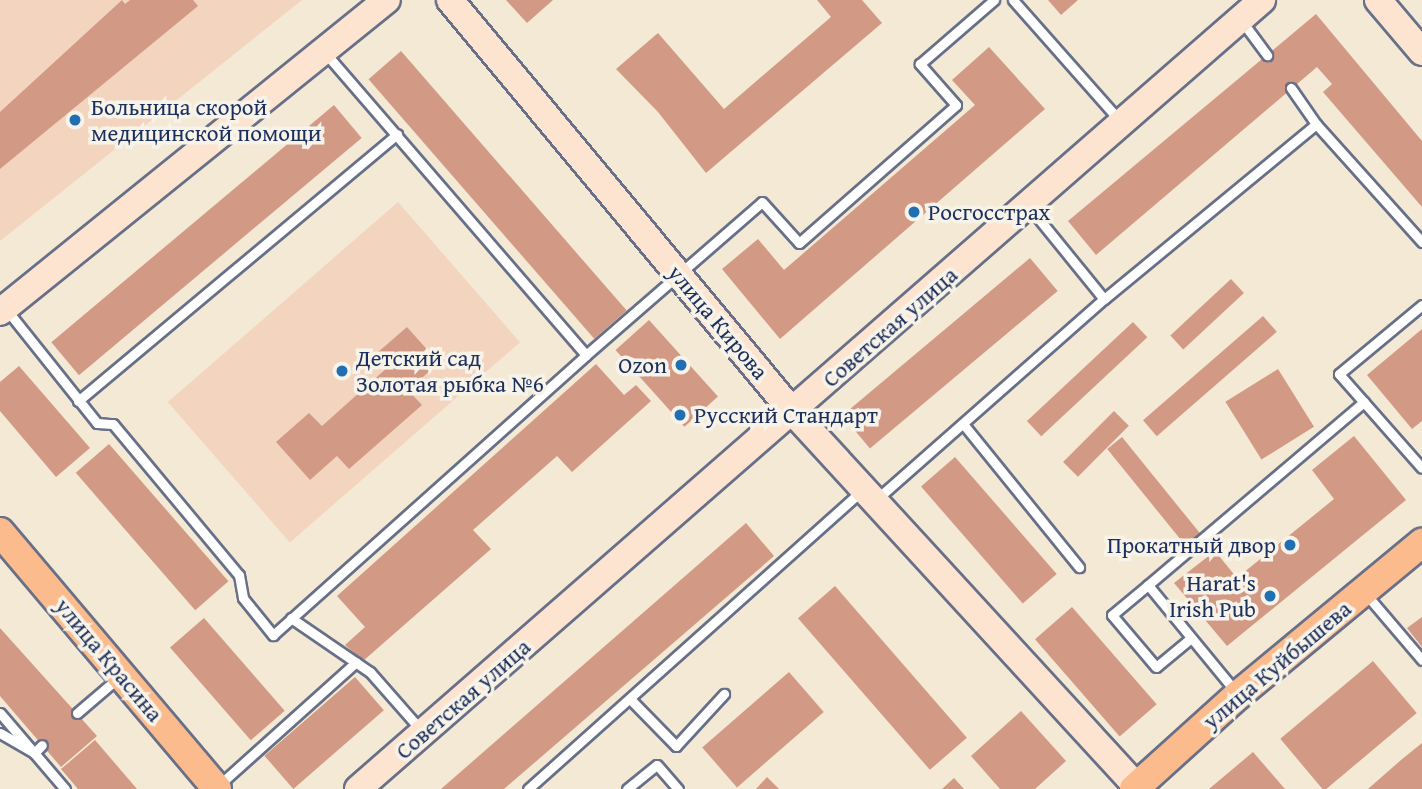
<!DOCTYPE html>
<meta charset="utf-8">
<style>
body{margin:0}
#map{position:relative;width:1422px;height:789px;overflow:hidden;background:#f4e9d5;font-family:"Gentium Book Plus",serif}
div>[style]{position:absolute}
.built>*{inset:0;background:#f3d4bf;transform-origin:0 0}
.building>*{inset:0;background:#d29984;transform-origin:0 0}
.roads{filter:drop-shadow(2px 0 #677088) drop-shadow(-2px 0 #677088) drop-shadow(0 2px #677088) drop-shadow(0 -2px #677088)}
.lane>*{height:9px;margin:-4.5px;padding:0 4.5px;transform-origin:4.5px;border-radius:4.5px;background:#fff}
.secondary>*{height:26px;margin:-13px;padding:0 13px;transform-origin:13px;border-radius:13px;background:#fde4d1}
.primary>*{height:28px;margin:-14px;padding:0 14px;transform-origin:14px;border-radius:14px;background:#fbbb8d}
.dots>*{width:19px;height:19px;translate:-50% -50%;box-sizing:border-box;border:4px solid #f7f3e8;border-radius:50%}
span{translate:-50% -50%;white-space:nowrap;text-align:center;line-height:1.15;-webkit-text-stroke:7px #f7f3e8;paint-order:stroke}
.poi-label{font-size:23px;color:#1b2f5e}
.left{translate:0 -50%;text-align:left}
.right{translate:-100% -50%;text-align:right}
.street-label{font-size:23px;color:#1b2f5e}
</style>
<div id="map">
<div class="built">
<div style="clip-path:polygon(0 0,302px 0,0 241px)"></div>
<div style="left:398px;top:202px;width:186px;height:305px;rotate:49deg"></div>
</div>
<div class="building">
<div style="clip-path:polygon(122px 0,125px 4px,130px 0,193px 0,198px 6px,0 169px,0 112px)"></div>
<div style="clip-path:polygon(506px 0,553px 0,527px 23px)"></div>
<div style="clip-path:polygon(817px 0,862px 0,882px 23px,706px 173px,658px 112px,616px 69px,658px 33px,724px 109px,831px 17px)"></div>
<div style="clip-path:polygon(1048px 0,1078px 0,1061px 15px)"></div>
<div style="clip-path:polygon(1316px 14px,1422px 141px,1422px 207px,1323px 92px,1332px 84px,1317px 67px,1096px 255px,1068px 221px)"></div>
<div style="clip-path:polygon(989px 47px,1045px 109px,780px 339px,722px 269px,758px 239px,784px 270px,975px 105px,952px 80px)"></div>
<div style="left:401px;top:51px;width:344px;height:43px;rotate:49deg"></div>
<div style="left:334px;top:105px;width:43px;height:369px;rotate:50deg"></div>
<div style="left:1030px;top:258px;width:43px;height:245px;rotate:50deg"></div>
<div style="left:1231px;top:279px;width:19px;height:83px;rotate:47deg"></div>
<div style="left:1263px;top:316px;width:21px;height:159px;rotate:49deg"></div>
<div style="left:649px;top:320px;width:103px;height:45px;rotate:48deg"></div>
<div style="left:1133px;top:322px;width:21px;height:145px;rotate:47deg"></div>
<div style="clip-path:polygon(407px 327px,439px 363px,408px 390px,422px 405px,349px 469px,337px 456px,310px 480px,276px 442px,309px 413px,322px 426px,389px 366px,377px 353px)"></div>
<div style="clip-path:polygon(1422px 329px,1422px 421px,1412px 429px,1367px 375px)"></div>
<div style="clip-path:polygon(596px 364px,624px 395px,636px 385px,651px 401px,572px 472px,557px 456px,473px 530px,491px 549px,363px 661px,345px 645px,365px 627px,337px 596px)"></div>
<div style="clip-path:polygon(19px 366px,90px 448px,56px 477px,0 411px,0 382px)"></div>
<div style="left:1278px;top:369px;width:68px;height:62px;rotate:58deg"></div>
<div style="left:1114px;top:411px;width:21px;height:72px;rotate:45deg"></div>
<div style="clip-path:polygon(1354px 436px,1406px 500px,1227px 646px,1174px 583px,1215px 551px,1237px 578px,1334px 499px,1312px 470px)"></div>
<div style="left:1122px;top:437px;width:124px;height:19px;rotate:51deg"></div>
<div style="left:109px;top:444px;width:182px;height:44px;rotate:49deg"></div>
<div style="left:955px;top:457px;width:155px;height:45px;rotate:49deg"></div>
<div style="clip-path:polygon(746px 523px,774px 556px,504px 789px,441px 789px)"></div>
<div style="left:835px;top:586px;width:201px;height:49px;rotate:49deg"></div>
<div style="left:1072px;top:607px;width:129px;height:49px;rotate:49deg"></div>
<div style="clip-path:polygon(1422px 617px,1422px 647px,1407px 628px)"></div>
<div style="left:204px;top:618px;width:123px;height:45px;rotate:49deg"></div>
<div style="clip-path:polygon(0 628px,97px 736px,61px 767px,0 696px)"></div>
<div style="left:1373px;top:661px;width:68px;height:121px;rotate:50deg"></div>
<div style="left:789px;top:672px;width:53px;height:115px;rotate:49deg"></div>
<div style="left:355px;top:677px;width:44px;height:120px;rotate:49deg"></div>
<div style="clip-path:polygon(1021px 711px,1066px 761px,1035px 789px,1000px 789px,971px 756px)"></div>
<div style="clip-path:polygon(95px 740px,137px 789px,78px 789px,61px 769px)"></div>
<div style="clip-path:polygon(1422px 743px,1422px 789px,1368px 789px,1401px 760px)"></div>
<div style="clip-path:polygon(1253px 752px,1285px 789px,1209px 789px)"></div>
<div style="clip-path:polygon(767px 777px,779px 789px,756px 789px)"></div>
<div style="clip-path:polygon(954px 778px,964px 789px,942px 789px)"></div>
</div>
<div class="roads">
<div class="lane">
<div style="left:1013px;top:0;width:163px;rotate:48.5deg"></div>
<div style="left:1241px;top:20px;width:44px;rotate:53.4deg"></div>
<div style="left:1316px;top:124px;width:159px;rotate:48.1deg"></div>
<div style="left:1030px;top:208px;width:117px;rotate:50.9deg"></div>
<div style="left:1422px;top:305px;width:108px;rotate:140.3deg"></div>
<div style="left:1339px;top:374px;width:125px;rotate:48.6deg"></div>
<div style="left:6px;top:309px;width:146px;rotate:51.4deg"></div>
<div style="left:97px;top:423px;width:16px;rotate:4deg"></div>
<div style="left:113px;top:424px;width:197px;rotate:50.2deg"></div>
<div style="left:239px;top:575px;width:23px;rotate:80deg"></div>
<div style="left:243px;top:598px;width:48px;rotate:51deg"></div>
<div style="left:273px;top:635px;width:420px;rotate:-41.8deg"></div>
<div style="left:586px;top:355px;width:398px;rotate:-130.8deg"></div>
<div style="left:586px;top:355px;width:233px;rotate:-41deg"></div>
<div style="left:762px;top:202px;width:55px;rotate:47.9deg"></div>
<div style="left:799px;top:243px;width:209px;rotate:-41.3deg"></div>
<div style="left:956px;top:105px;width:55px;rotate:-131.3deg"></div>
<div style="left:920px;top:64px;width:98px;rotate:-40.9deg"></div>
<div style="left:78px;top:401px;width:416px;rotate:-39.9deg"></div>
<div style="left:964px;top:425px;width:183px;rotate:51deg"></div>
<div style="left:878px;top:498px;width:301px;rotate:-41.4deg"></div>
<div style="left:1104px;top:299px;width:275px;rotate:-39.5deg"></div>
<div style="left:1316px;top:124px;width:44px;rotate:-124.8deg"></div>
<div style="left:1148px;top:585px;width:283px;rotate:-40.3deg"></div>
<div style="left:1365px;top:593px;width:88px;rotate:49.6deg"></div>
<div style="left:291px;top:618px;width:96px;rotate:34.4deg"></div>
<div style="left:370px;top:672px;width:76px;rotate:48.7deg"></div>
<div style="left:1191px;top:638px;width:45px;rotate:140.4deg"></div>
<div style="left:1156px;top:667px;width:68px;rotate:-130.2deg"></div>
<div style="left:1112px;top:615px;width:47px;rotate:-39.8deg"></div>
<div style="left:1148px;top:585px;width:139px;rotate:50.6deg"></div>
<div style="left:632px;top:701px;width:63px;rotate:45.6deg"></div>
<div style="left:676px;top:746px;width:71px;rotate:-47.3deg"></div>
<div style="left:0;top:713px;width:100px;rotate:49.5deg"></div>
<div style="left:77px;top:713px;width:54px;rotate:-40.5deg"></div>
<div style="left:0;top:733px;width:39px;rotate:30deg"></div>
<div style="left:34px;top:753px;width:11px;rotate:-45deg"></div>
<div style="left:219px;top:785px;width:184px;rotate:-41.9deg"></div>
<div style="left:528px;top:789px;width:447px;rotate:-41.8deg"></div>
<div style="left:627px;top:789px;width:38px;rotate:-39deg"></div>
<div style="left:657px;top:765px;width:32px;rotate:49deg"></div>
</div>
<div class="secondary">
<div style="left:450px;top:0;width:535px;rotate:50.24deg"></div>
<div style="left:792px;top:411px;width:513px;rotate:47.45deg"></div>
<div style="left:1378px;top:0;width:68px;rotate:49.8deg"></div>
<div style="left:0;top:312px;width:497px;rotate:-38.9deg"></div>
<div style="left:358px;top:789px;width:1200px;rotate:-41.11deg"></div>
</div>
<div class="primary">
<div style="left:0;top:532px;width:336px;rotate:49.8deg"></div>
<div style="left:1134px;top:789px;width:140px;rotate:-42.1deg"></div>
<div style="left:1238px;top:695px;width:239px;rotate:-39.6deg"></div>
</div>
</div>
<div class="dots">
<div style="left:75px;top:120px;background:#1f6fb2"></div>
<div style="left:914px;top:212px;background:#1f6fb2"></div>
<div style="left:681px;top:365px;background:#1f6fb2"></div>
<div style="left:342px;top:371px;background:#1f6fb2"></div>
<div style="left:680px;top:415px;background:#1f6fb2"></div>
<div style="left:1290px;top:545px;background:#1f6fb2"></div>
<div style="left:1270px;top:596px;background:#1f6fb2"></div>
</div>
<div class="poi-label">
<span class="left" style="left:91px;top:120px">Больница скорой<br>медицинской помощи</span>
<span class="left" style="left:928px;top:212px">Росгосстрах</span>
<span class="left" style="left:356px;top:371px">Детский сад<br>Золотая рыбка №6</span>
<span class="right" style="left:667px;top:365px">Ozon</span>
<span class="left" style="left:694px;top:415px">Русский Стандарт</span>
<span class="right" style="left:1276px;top:545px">Прокатный двор</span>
<span class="right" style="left:1256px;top:596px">Harat's<br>Irish Pub</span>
</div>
<div class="street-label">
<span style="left:718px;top:322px;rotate:50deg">улица Кирова</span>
<span style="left:890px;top:327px;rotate:-41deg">Советская улица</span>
<span style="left:109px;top:660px;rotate:50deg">улица Красина</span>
<span style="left:1277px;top:665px;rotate:-40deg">улица Куйбышева</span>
<span style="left:463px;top:699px;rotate:-41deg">Советская улица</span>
</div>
</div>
